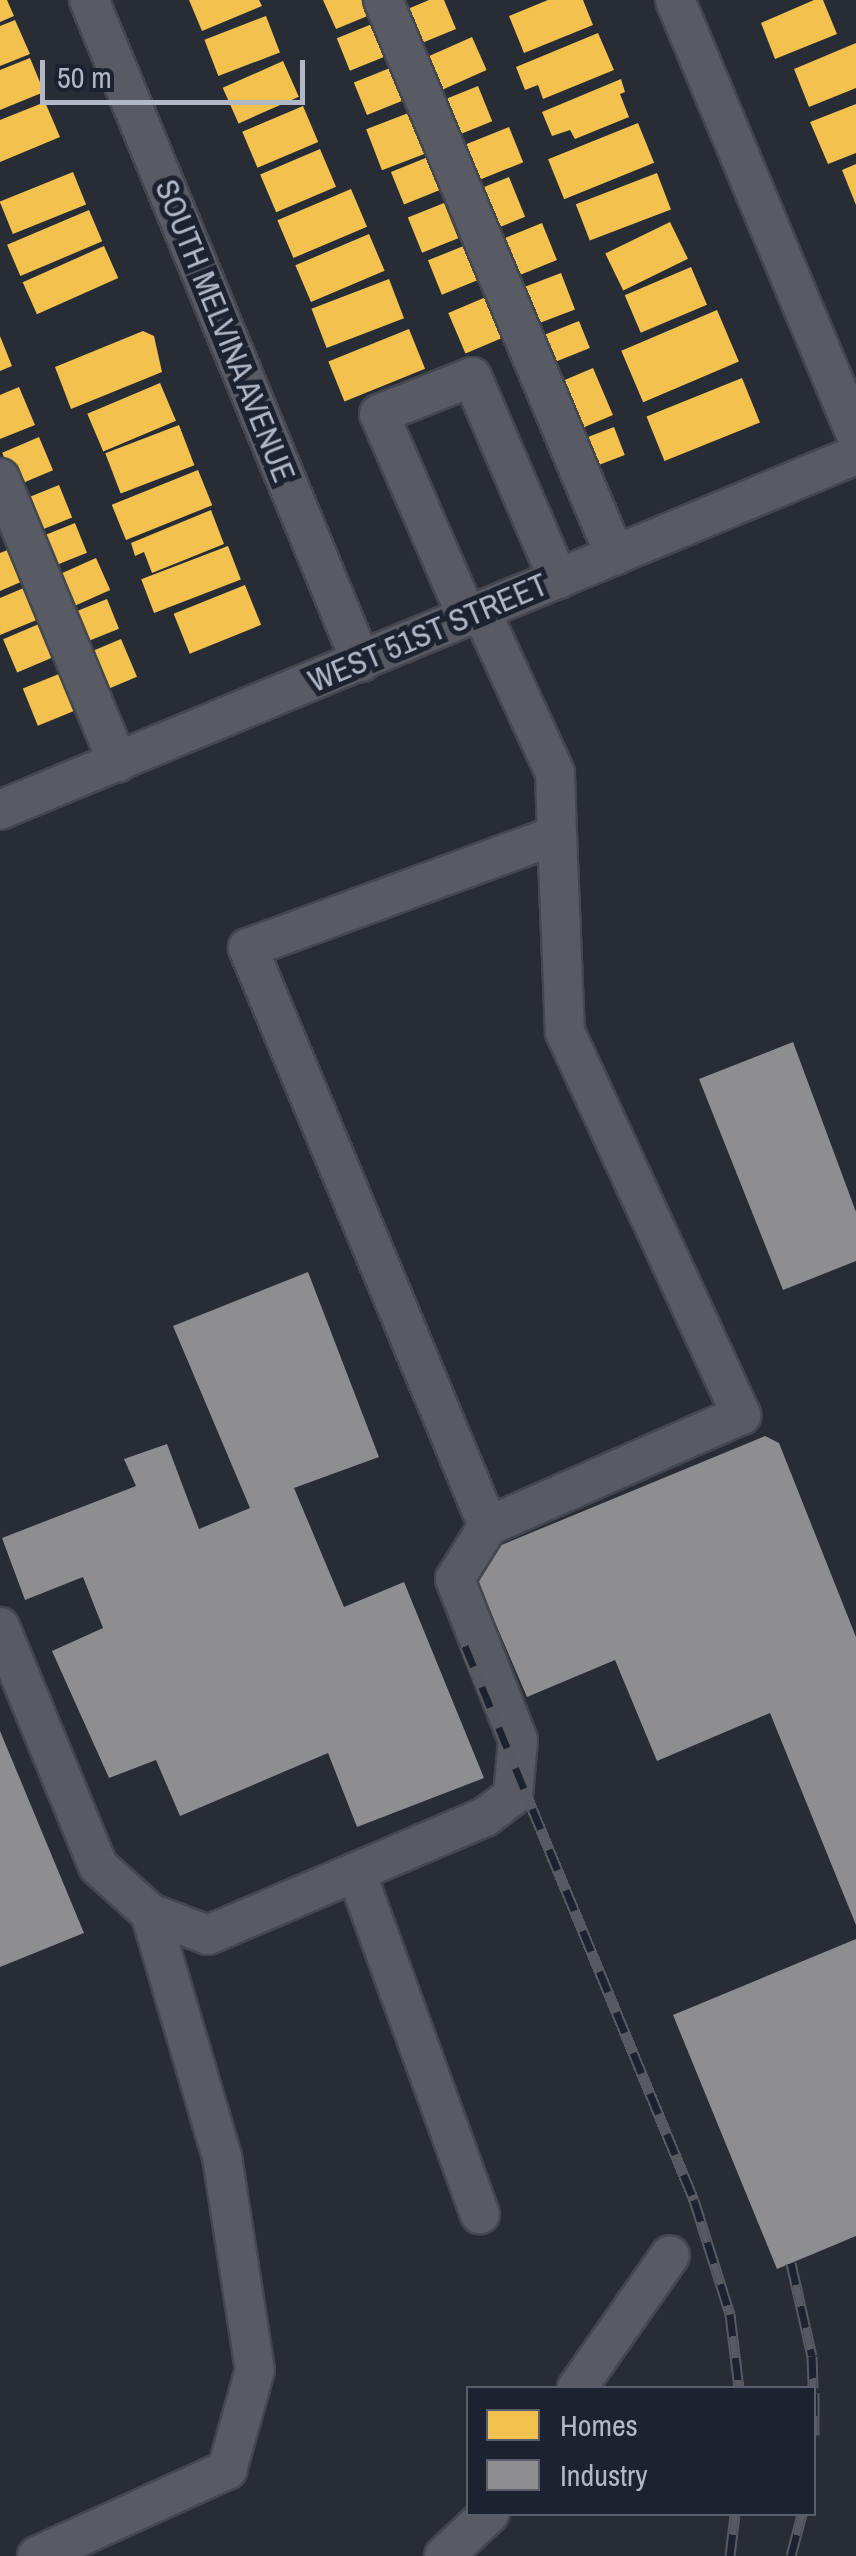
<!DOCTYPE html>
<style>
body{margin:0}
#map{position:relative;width:856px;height:2556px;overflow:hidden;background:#282c35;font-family:"Archivo Narrow",sans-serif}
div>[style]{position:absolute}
.homes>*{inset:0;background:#f2c14e;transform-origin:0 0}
.industry>*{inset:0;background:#8d8d92}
.roads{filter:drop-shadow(2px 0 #44474e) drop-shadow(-2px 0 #44474e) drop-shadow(0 2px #44474e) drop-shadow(0 -2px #44474e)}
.minor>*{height:38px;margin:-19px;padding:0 19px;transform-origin:19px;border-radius:19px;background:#585b63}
.rail>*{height:11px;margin-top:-5.5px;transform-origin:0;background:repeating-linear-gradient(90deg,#1c222f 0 22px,#575a60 0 44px);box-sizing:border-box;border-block:2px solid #575a60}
span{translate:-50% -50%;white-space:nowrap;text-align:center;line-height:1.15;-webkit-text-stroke:10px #1c222f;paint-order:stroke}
.street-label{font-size:32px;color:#b2b8c6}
.legend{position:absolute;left:466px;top:2386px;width:350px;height:130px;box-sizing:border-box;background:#1c222f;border:2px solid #585e6b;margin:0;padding:12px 18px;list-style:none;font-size:30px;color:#b2b8c6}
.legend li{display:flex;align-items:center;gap:20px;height:50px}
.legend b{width:50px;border:2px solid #585e6b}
.scale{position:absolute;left:40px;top:60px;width:265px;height:45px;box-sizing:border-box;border:5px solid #b2b8c6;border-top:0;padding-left:12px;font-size:30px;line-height:35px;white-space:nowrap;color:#b2b8c6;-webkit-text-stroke:8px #1c222f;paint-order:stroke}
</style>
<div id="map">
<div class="homes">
<div style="clip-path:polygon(0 0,7px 0,14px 16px,0 22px)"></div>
<div style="clip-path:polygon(189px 0,259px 0,262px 6px,202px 31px)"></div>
<div style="clip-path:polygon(323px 0,364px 0,370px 15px,336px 29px)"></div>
<div style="clip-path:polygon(429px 0,444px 0,456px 29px,417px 45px,403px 11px)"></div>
<div style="clip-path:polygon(548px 0,583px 0,593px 25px,524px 53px,509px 16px)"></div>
<div style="clip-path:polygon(814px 0,823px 0,837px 34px,775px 59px,761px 23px)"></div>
<div style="left:266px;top:16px;width:39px;height:66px;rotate:69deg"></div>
<div style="clip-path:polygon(15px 20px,30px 54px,0 66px,0 26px)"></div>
<div style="left:372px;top:24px;width:35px;height:38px;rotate:68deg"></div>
<div style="clip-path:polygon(598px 33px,614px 70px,543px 99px,538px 85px,525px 90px,516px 67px)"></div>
<div style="left:472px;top:37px;width:36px;height:53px;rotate:66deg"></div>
<div style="clip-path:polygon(856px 43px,856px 88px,809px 107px,794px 69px)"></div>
<div style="clip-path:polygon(30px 58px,44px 92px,0 110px,0 70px)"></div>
<div style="left:283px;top:61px;width:39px;height:66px;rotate:66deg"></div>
<div style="left:390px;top:68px;width:35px;height:39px;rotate:68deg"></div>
<div style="clip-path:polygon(621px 79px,625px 92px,620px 94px,629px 117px,575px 139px,570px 130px,552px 136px,542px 112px)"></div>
<div style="left:478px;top:86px;width:38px;height:38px;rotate:68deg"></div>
<div style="clip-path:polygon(45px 102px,60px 137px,0 162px,0 120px)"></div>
<div style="clip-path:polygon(856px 104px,856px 153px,828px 164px,810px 122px)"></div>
<div style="left:303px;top:106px;width:39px;height:66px;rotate:67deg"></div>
<div style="left:411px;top:112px;width:44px;height:48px;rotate:69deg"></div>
<div style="left:638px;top:123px;width:43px;height:97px;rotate:68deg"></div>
<div style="left:509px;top:127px;width:38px;height:55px;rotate:68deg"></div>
<div style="left:320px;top:149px;width:41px;height:65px;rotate:67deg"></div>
<div style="left:428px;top:157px;width:35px;height:40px;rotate:68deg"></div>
<div style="clip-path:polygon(856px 164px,856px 205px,842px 170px)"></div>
<div style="left:73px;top:172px;width:35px;height:79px;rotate:68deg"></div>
<div style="left:657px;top:173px;width:39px;height:87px;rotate:69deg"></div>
<div style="left:509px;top:177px;width:43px;height:37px;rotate:68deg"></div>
<div style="left:351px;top:189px;width:41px;height:80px;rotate:67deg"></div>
<div style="left:444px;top:203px;width:38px;height:39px;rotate:68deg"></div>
<div style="left:89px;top:210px;width:34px;height:89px;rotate:67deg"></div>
<div style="left:670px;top:222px;width:41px;height:72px;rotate:64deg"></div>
<div style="left:542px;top:223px;width:40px;height:40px;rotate:68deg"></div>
<div style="left:369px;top:234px;width:40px;height:80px;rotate:67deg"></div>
<div style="left:466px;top:245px;width:37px;height:41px;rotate:68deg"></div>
<div style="left:104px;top:246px;width:35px;height:89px;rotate:66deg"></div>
<div style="left:691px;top:267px;width:41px;height:72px;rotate:67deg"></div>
<div style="left:561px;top:273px;width:39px;height:40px;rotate:69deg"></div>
<div style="left:389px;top:279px;width:42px;height:83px;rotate:69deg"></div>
<div style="left:486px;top:297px;width:44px;height:41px;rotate:67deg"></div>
<div style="left:717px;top:310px;width:56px;height:104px;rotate:67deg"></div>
<div style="left:579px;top:321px;width:29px;height:37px;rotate:68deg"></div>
<div style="left:409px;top:329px;width:43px;height:87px;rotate:68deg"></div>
<div style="clip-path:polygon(143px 331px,154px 336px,162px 372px,71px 409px,55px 367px)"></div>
<div style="clip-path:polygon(0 336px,12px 366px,0 371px)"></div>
<div style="left:593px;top:368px;width:51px;height:41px;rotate:67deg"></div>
<div style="left:742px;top:378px;width:48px;height:103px;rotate:68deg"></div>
<div style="left:160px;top:383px;width:41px;height:79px;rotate:67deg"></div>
<div style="clip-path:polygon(19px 387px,35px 425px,0 439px,0 395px)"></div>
<div style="left:179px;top:425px;width:43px;height:79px;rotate:69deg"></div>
<div style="left:614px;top:427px;width:30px;height:37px;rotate:69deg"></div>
<div style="left:39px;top:437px;width:36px;height:40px;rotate:67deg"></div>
<div style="left:198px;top:470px;width:38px;height:93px;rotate:68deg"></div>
<div style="left:59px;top:485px;width:35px;height:36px;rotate:68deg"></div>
<div style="clip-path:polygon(211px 510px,224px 544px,152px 573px,144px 552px,135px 556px,131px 543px)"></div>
<div style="left:75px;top:523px;width:32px;height:37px;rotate:68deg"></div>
<div style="left:228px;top:546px;width:36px;height:93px;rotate:69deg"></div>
<div style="clip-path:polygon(10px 549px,23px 581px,0 591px,0 553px)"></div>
<div style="left:96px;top:558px;width:35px;height:43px;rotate:66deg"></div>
<div style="left:245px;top:585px;width:43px;height:77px;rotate:68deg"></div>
<div style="clip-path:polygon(26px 587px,39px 619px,0 635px,0 598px)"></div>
<div style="left:107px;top:599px;width:32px;height:41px;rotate:68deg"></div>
<div style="left:39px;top:624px;width:36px;height:39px;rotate:67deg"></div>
<div style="left:121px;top:639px;width:41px;height:36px;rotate:67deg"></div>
<div style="left:59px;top:674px;width:40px;height:39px;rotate:68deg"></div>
</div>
<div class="industry">
<div style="clip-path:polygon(793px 1042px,856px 1212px,856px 1261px,783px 1290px,699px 1079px)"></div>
<div style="clip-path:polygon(308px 1272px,379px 1457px,294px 1488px,344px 1607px,404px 1582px,484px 1778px,357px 1827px,328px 1753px,180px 1816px,156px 1760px,109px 1778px,52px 1651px,103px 1628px,83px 1577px,25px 1600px,2px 1538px,136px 1486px,124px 1459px,167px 1444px,199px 1529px,250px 1508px,173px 1326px)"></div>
<div style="clip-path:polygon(765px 1436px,779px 1443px,856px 1637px,856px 1925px,770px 1713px,657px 1761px,615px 1660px,527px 1697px,473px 1571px,482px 1553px)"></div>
<div style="clip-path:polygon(0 1731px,84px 1933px,0 1967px)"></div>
<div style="clip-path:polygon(856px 1939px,856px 2236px,777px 2269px,673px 2015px)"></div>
</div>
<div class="roads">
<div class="minor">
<div style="left:89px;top:0;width:716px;rotate:67.66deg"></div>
<div style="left:383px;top:0;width:602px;rotate:67.35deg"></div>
<div style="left:675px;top:0;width:470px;rotate:67.4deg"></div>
<div style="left:0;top:478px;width:308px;rotate:67.5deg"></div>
<div style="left:481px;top:611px;width:178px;rotate:65.4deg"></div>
<div style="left:555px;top:773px;width:62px;rotate:88.2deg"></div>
<div style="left:557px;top:835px;width:197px;rotate:87.7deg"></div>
<div style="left:565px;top:1032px;width:422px;rotate:65.3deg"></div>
<div style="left:741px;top:1415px;width:276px;rotate:156.3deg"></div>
<div style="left:488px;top:1526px;width:626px;rotate:-112.55deg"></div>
<div style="left:248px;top:948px;width:329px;rotate:-20.1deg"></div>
<div style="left:467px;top:617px;width:221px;rotate:-113.4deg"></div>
<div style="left:379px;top:414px;width:100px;rotate:-21.7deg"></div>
<div style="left:472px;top:377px;width:220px;rotate:66.9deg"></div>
<div style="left:0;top:810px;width:927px;rotate:-22.52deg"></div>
<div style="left:0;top:1627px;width:258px;rotate:67.7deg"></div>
<div style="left:98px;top:1866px;width:70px;rotate:42.1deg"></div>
<div style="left:150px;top:1913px;width:62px;rotate:20.8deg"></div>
<div style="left:208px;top:1935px;width:301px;rotate:-23.1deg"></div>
<div style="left:485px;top:1817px;width:35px;rotate:-37deg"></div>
<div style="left:513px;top:1796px;width:56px;rotate:-84.9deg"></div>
<div style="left:518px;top:1740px;width:173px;rotate:-111.4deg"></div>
<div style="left:455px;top:1579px;width:62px;rotate:-58.1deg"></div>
<div style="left:356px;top:1872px;width:364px;rotate:70.1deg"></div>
<div style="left:577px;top:2388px;width:162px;rotate:-55deg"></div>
<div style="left:37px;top:2556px;width:209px;rotate:-24.4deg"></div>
<div style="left:227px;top:2470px;width:104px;rotate:-74.4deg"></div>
<div style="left:255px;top:2370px;width:216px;rotate:-98.8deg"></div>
<div style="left:222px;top:2157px;width:254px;rotate:-106.4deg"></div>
<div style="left:444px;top:2556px;width:62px;rotate:-43deg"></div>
</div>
</div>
<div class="rail">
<div style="left:465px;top:1646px;width:599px;rotate:67.54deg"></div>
<div style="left:694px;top:2200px;width:120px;rotate:72.5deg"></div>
<div style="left:730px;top:2314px;width:75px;rotate:83.1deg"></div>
<div style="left:791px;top:2263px;width:95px;rotate:77.3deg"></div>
<div style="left:812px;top:2356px;width:32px;rotate:88deg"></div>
<div style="left:814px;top:2393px;width:42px;rotate:90deg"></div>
<div style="left:730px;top:2556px;width:42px;rotate:-83.2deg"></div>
<div style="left:791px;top:2556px;width:43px;rotate:-75.3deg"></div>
</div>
<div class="street-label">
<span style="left:225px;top:331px;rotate:68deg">SOUTH MELVINA AVENUE</span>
<span style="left:428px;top:633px;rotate:-23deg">WEST 51ST STREET</span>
</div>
<ul class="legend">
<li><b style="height:28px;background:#f2c14e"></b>Homes</li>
<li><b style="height:28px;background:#8d8d92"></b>Industry</li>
</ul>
<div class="scale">50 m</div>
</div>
